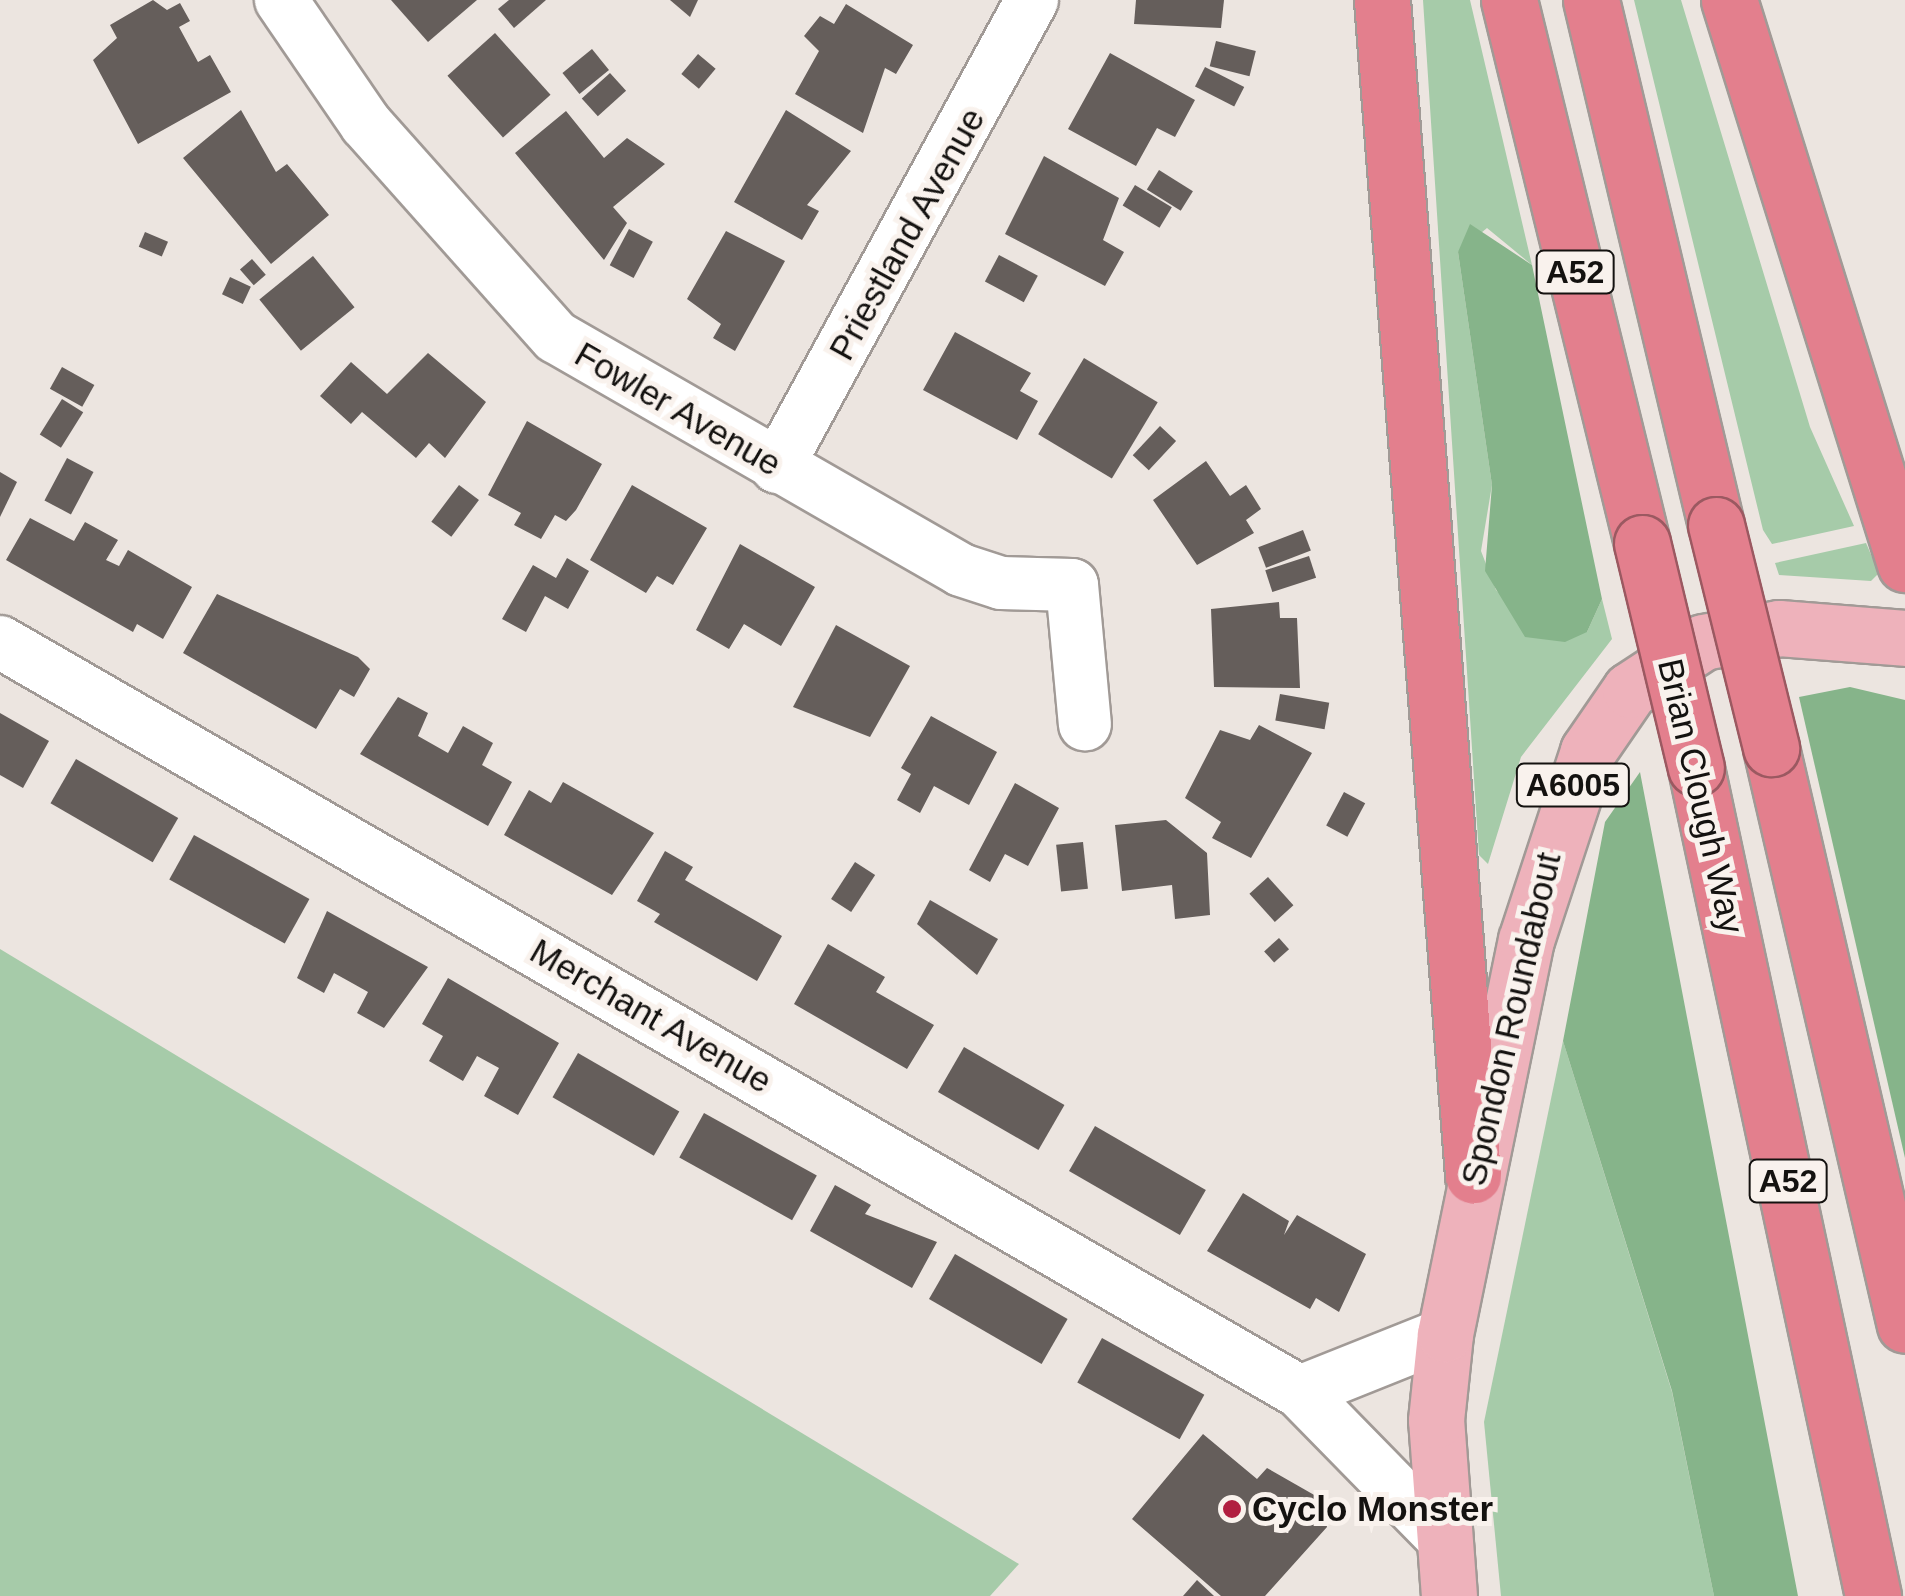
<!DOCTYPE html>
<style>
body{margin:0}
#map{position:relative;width:1905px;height:1596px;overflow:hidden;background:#ece5e0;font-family:Arial,sans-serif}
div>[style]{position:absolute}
.green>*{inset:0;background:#a6cba9}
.forest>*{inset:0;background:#86b48a}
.building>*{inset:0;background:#655e5b;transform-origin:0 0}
.roads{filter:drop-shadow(2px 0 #a19a96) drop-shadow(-2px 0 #a19a96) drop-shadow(0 2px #a19a96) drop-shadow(0 -2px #a19a96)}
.minor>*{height:52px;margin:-26px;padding:0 26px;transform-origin:26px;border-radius:26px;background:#fff}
.major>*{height:55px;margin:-27.5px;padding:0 27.5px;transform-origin:27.5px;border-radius:27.5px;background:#eeb2bb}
.highway>*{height:55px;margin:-27.5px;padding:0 27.5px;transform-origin:27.5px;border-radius:27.5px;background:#e37f8d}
.bridges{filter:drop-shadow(2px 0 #9b5961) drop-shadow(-2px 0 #9b5961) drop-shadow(0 2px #9b5961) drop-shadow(0 -2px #9b5961)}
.highway-bridge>*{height:55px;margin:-27.5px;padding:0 27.5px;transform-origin:27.5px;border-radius:27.5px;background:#e37f8d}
.dots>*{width:28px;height:28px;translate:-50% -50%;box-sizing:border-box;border:5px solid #f9f2ed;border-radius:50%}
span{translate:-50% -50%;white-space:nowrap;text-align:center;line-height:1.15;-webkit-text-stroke:10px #f9f2ed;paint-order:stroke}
.shield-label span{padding:2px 8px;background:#f9f2ed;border:2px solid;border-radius:8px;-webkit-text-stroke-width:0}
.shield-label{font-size:32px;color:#141210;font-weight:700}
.street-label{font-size:35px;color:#141210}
.poi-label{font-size:35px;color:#141210;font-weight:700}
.left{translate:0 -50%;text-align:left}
</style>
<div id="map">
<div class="green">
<div style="clip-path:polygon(1423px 0,1470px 0,1532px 265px,1487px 228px,1458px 252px,1492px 485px,1481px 551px,1496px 590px,1517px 610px,1587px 632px,1602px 599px,1612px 639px,1521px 757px,1488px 864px,1479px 855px)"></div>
<div style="clip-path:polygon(1634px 0,1681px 0,1810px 427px,1854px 526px,1772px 544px,1763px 530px)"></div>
<div style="clip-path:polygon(1866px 543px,1879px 573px,1871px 581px,1779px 575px,1775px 563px)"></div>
<div style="clip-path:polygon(0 949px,1019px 1564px,990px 1596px,0 1596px)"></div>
<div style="clip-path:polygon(1563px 1041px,1672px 1392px,1714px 1596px,1501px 1596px,1484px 1422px)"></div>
</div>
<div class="forest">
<div style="clip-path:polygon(1470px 224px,1532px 265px,1602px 599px,1587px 632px,1565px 642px,1525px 637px,1485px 571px,1492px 485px,1458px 252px)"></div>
<div style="clip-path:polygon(1850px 687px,1905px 700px,1905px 1158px,1799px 697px)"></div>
<div style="clip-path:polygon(1640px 772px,1798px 1596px,1714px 1596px,1672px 1391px,1563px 1041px,1605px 822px)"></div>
</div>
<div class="building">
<div style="clip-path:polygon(153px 0,167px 10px,180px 3px,190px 21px,179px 27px,198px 62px,210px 55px,231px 92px,138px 144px,93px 60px,117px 38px,110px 25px)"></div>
<div style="clip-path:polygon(391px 0,477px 0,428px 42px)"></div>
<div style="clip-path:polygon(509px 0,546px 0,514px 28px,498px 9px)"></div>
<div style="clip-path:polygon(670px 0,698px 0,690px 17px)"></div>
<div style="clip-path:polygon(1136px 0,1224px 0,1221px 28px,1134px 24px)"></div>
<div style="clip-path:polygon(846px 4px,913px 45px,896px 74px,885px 68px,863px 133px,795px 94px,819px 51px,804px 36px,820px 16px,834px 24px)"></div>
<div style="left:495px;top:33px;width:83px;height:64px;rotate:48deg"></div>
<div style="left:1216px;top:41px;width:41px;height:26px;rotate:14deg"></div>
<div style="left:592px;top:49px;width:27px;height:38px;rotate:51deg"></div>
<div style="clip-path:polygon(1110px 53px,1195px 100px,1175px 137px,1157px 128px,1136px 166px,1068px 129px)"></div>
<div style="left:698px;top:54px;width:23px;height:26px;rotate:40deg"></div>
<div style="left:1205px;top:67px;width:44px;height:22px;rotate:27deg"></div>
<div style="left:610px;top:73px;width:24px;height:38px;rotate:48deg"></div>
<div style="clip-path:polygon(241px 110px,276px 172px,287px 164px,329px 215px,271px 264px,183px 158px)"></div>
<div style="clip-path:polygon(786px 110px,851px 151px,807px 205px,819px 211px,802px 240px,734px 202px)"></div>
<div style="clip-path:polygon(566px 111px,604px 158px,627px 138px,665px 164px,613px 207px,627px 223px,604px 260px,515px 153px)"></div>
<div style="clip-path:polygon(1044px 156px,1119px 198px,1103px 240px,1124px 252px,1105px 286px,1005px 234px)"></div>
<div style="left:1159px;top:170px;width:40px;height:23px;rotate:32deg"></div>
<div style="left:1135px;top:185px;width:43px;height:24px;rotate:31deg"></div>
<div style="left:629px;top:229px;width:27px;height:41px;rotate:28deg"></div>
<div style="clip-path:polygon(726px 231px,785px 261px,735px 351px,713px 338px,721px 324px,687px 299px)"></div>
<div style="left:145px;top:232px;width:25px;height:16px;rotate:23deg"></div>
<div style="left:999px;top:255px;width:44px;height:30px;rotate:28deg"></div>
<div style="left:313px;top:256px;width:66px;height:69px;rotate:51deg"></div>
<div style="left:252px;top:259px;width:21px;height:16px;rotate:49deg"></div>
<div style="left:230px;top:277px;width:23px;height:19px;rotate:25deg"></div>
<div style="clip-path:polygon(955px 332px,1031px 373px,1020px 391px,1038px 401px,1017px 440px,923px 390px)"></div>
<div style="clip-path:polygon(428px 353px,486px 402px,445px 458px,429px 443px,416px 458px,362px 412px,351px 424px,320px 396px,351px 362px,387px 394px)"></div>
<div style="left:1084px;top:358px;width:86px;height:89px;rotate:31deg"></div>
<div style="left:62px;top:367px;width:37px;height:25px;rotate:29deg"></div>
<div style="left:62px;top:399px;width:25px;height:42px;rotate:32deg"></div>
<div style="clip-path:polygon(527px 421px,602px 464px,576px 510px,566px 521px,555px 515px,541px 539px,514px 525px,521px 513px,488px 495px)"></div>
<div style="left:1160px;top:426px;width:22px;height:40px;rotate:43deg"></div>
<div style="left:67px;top:458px;width:30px;height:48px;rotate:28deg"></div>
<div style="clip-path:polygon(1206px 461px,1230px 496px,1246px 485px,1261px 509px,1246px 520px,1254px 533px,1197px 565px,1153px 500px)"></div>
<div style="clip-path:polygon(0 472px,17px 482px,0 517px)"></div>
<div style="left:459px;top:485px;width:25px;height:46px;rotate:37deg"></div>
<div style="clip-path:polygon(632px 485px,707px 528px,673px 585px,657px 576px,646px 593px,590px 560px)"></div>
<div style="clip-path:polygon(30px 518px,74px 541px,85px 522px,118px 540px,106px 560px,119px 566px,128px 550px,192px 587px,163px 639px,137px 624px,133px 632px,6px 560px)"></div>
<div style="left:1303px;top:530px;width:22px;height:48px;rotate:69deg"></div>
<div style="clip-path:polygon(740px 544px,815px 587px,781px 646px,744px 624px,729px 649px,696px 630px)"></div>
<div style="left:1309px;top:556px;width:23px;height:46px;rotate:72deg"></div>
<div style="clip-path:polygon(567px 558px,589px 571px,568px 609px,545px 596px,526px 632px,502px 619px,533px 565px,556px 578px)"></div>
<div style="clip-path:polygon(217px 594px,358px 657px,370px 669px,354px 697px,340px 689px,316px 729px,183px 653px)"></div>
<div style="clip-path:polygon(1279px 602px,1280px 618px,1297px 618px,1300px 688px,1214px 687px,1211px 609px)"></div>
<div style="clip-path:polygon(836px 625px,910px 666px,870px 737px,793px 707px)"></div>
<div style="left:1280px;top:694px;width:50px;height:27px;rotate:10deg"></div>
<div style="clip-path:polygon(398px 697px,428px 713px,418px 736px,448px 753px,463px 726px,493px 743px,482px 765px,512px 782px,488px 826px,360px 754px)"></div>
<div style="clip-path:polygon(0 713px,49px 741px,23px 788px,0 775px)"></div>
<div style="clip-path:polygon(931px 716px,997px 752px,969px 805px,934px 786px,920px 813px,897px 800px,911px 774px,901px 768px)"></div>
<div style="clip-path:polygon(1259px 725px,1312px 753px,1251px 858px,1212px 838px,1221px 822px,1185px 798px,1220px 730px,1250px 740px)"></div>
<div style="left:76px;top:759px;width:118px;height:51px;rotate:30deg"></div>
<div style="clip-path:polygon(563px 782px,654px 833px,612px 895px,504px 835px,529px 790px,551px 803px)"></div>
<div style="clip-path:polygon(1015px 783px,1059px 808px,1028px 866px,1005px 854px,990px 882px,969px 870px)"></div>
<div style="left:1344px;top:792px;width:24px;height:38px;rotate:28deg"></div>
<div style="clip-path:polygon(1166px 820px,1207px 853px,1210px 915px,1175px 919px,1172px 885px,1122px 891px,1115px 825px)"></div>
<div style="left:194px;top:835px;width:132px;height:51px;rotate:29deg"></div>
<div style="left:1083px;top:842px;width:47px;height:27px;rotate:84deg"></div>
<div style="clip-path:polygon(665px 851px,693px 867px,685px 880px,782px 936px,757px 981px,654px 922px,660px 914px,637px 901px)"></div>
<div style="left:855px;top:862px;width:24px;height:44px;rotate:33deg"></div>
<div style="left:1268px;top:877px;width:38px;height:25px;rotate:48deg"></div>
<div style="clip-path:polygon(930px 900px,998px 939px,977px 975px,917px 924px)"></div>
<div style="clip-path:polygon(327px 911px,428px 967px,384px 1028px,357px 1013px,368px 992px,352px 983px,334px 973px,324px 993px,297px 978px)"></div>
<div style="left:1279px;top:938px;width:15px;height:20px;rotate:48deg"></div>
<div style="clip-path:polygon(828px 944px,885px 977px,876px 992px,934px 1025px,907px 1069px,794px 1004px)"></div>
<div style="clip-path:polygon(448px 978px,559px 1043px,518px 1115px,484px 1096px,499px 1068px,477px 1056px,463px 1081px,429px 1061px,443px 1036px,422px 1024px)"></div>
<div style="left:964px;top:1047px;width:116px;height:52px;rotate:30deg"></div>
<div style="left:578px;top:1053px;width:117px;height:51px;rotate:30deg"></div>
<div style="left:704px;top:1113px;width:129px;height:51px;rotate:29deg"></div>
<div style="left:1095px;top:1126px;width:128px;height:52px;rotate:30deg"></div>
<div style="clip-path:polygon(835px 1185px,871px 1205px,865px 1214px,937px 1242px,912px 1288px,810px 1231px)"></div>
<div style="clip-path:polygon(1243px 1193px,1289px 1221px,1284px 1235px,1297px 1215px,1366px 1254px,1339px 1312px,1316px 1298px,1310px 1309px,1207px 1251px)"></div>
<div style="left:955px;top:1254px;width:130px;height:52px;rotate:30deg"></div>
<div style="left:1102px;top:1338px;width:117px;height:51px;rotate:29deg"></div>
<div style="clip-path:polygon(1203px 1434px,1257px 1479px,1267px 1468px,1323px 1500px,1327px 1527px,1265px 1596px,1221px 1596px,1132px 1519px)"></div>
<div style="clip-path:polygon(1197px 1580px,1214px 1596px,1183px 1596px)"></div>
</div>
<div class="roads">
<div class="minor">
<div style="left:281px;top:0;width:150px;rotate:55.6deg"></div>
<div style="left:366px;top:124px;width:285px;rotate:48.3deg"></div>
<div style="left:556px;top:337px;width:467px;rotate:29.9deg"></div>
<div style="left:961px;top:570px;width:42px;rotate:18deg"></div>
<div style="left:1001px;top:583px;width:71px;rotate:1.6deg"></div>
<div style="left:1072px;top:585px;width:140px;rotate:84.7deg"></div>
<div style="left:777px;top:467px;width:532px;rotate:-61.36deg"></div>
<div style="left:0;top:642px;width:1501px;rotate:29.98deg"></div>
<div style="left:1300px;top:1392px;width:202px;rotate:45.6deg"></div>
<div style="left:1300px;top:1392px;width:156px;rotate:-21.8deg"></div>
</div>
<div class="major">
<div style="left:1449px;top:1596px;width:176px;rotate:-94.2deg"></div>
<div style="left:1436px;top:1420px;width:86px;rotate:-84deg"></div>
<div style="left:1445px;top:1334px;width:402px;rotate:-78.4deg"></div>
<div style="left:1526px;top:940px;width:199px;rotate:-71.8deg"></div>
<div style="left:1588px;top:751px;width:74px;rotate:-55.5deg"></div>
<div style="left:1630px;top:690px;width:87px;rotate:-33.3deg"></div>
<div style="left:1703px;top:642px;width:77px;rotate:-10.4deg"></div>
<div style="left:1779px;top:628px;width:126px;rotate:4.5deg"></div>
</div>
<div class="highway">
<div style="left:1382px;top:0;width:1179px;rotate:85.57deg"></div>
<div style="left:1509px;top:0;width:559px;rotate:76.24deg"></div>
<div style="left:1591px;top:0;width:540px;rotate:76.61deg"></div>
<div style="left:1729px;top:0;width:591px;rotate:72.67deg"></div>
<div style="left:1771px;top:748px;width:592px;rotate:76.93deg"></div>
<div style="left:1696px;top:768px;width:847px;rotate:77.93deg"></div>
</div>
</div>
<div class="bridges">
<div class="highway-bridge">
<div style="left:1716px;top:525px;width:230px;rotate:76.1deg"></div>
<div style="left:1642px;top:543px;width:231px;rotate:76.5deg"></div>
</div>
</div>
<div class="dots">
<div style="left:1232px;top:1509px;background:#b11e40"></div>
</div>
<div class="shield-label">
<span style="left:1575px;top:272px">A52</span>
<span style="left:1573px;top:785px">A6005</span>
<span style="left:1788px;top:1181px">A52</span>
</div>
<div class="street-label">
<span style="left:907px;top:234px;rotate:-61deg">Priestland Avenue</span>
<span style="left:678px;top:409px;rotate:30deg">Fowler Avenue</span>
<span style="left:1701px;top:796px;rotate:77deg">Brian Clough Way</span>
<span style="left:651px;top:1016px;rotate:30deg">Merchant Avenue</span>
<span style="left:1511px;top:1019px;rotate:-77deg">Spondon Roundabout</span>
</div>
<div class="poi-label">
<span class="left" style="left:1252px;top:1509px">Cyclo Monster</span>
</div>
</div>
